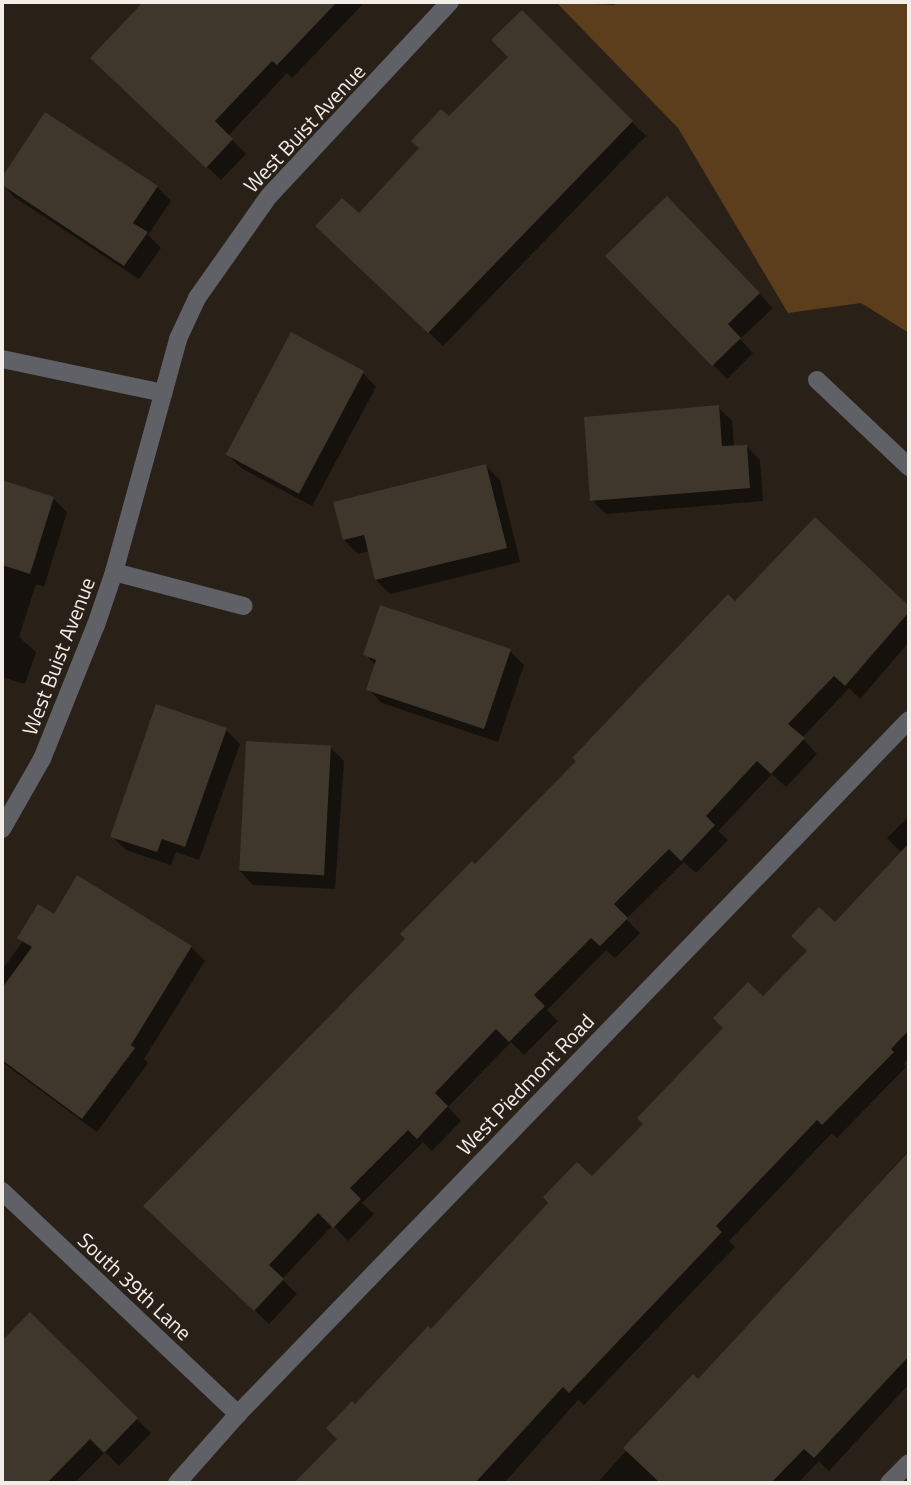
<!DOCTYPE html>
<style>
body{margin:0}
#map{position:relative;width:911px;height:1485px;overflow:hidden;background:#292018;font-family:"Titillium Web",sans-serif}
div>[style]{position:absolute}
.green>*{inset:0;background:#5c3d1c}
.shadow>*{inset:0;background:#0007}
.building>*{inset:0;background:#3f362c;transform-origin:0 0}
.street>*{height:18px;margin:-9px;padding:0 9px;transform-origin:9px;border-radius:9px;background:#5f6166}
span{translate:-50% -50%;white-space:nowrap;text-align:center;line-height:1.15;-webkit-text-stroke:7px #292018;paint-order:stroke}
.street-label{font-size:21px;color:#f3ede7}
.frame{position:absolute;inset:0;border:4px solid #f3ede7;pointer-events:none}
</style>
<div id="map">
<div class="green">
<div style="clip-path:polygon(556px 2px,614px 5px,618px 2px,909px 2px,909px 333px,861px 303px,788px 313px,678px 128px)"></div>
</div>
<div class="shadow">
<div style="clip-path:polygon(146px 2px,365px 2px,292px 78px,287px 73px,228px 136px,246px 154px,221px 180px,93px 58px)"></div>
<div style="clip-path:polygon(522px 12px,646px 136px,443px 346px,331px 240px,359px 216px,510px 57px)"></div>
<div style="clip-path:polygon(46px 114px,157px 187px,171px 201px,148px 235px,161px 248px,139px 279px,14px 197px,2px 184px)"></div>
<div style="clip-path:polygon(667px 199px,773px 308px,740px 339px,753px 353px,727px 379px,608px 256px)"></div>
<div style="clip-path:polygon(363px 373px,376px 387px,312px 506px,241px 468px,227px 454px)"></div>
<div style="clip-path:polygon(718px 407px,732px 421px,734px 447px,746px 446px,760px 460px,763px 501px,606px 514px,592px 500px)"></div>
<div style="clip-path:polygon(486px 466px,500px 480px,520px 562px,390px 594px,376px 580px,369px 551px,358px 554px,344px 540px)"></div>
<div style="clip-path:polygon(2px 482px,53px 498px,67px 512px,44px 587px,36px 584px,19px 637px,36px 652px,25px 684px,2px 677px)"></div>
<div style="clip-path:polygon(815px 519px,909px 609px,909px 642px,860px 699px,849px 688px,802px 738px,817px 754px,786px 787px,772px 774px,718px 831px,728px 840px,696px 873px,684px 862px,626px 919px,640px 933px,615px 958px,606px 950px,547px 1010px,558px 1021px,524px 1055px,511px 1042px,448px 1107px,461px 1121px,432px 1151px,423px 1142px,362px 1203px,374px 1214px,348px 1241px,333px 1225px,282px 1279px,297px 1294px,269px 1324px,160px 1220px,408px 939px)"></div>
<div style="clip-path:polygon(510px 651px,524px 665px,498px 742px,382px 703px,368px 689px,376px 666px,365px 654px)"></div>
<div style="clip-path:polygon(226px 730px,240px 744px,199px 860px,176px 852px,171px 865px,126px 850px,112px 836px)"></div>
<div style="clip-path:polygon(330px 747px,344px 761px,335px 889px,253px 885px,239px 870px)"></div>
<div style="clip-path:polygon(909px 816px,909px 1058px,904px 1064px,906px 1067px,837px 1138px,832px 1133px,729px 1241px,735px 1247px,584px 1405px,578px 1400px,504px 1483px,298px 1483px,340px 1439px,356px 1407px,592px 1178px,902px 853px,887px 838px)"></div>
<div style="clip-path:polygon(54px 916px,191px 947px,205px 961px,144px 1059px,148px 1063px,97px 1132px,2px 1062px,2px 970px,23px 941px)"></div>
<div style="clip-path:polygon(909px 1150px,909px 1384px,829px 1471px,819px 1461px,798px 1483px,597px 1483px,693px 1377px,698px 1382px)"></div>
<div style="clip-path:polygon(30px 1315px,151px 1433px,119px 1466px,105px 1452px,74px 1483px,2px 1483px,2px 1344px)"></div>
</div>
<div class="building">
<div style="clip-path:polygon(143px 2px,337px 2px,277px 65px,272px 61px,215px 121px,233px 139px,206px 168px,90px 58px)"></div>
<div style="clip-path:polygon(522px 10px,633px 121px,428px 333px,315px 226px,342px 198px,359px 213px,419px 148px,411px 141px,441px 109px,449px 116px,508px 57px,491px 40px)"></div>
<div style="clip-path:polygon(45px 112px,158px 186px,133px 223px,148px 232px,124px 266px,2px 185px,2px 177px)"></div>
<div style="clip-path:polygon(667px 196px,760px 293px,728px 324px,741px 338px,712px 366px,605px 256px)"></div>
<div style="left:291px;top:332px;width:83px;height:139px;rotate:28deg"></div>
<div style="clip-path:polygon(719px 405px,722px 446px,747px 445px,750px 488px,590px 501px,584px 417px)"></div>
<div style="clip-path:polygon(486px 464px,507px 548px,375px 580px,364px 535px,343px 540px,333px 502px)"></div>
<div style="clip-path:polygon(2px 480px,54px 497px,30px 574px,2px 565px)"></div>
<div style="clip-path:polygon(815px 517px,909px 606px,909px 612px,845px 686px,834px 676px,788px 724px,805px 738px,771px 774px,757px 761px,706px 816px,715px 825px,681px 861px,669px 849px,614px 904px,628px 918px,600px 946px,591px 938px,534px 995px,545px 1006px,509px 1042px,496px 1029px,435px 1093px,448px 1106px,417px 1139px,408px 1130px,350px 1188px,361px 1199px,333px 1228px,318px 1213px,269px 1265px,284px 1279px,254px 1311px,143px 1206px,405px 939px,400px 934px,472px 861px,475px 864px,576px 761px,572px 758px,728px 594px,735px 601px)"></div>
<div style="clip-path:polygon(380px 605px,511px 649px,484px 729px,366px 690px,376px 660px,363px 655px)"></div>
<div style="clip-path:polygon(156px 704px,227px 728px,185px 847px,162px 839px,157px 852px,110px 837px)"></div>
<div style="left:246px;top:741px;width:85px;height:130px;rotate:3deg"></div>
<div style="clip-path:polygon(909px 843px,909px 1030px,891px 1049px,894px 1052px,822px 1125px,817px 1120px,716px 1226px,722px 1232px,569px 1393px,563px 1387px,475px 1483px,294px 1483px,337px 1439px,326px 1428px,352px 1401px,355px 1404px,428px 1326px,431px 1329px,548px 1203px,543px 1197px,577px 1162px,592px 1176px,643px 1124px,637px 1118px,723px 1028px,713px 1018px,748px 982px,763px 996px,807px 951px,791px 936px,819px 907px,835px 922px)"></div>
<div style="clip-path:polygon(77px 875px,192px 946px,131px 1045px,135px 1048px,82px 1119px,2px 1060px,2px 988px,32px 947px,17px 938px,38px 904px,54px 914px)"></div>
<div style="clip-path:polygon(909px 1151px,909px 1356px,814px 1458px,804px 1449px,771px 1483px,660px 1483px,623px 1448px,693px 1374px,698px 1379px)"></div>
<div style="clip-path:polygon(30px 1312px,138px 1418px,104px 1453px,90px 1439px,47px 1483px,2px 1483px,2px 1341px)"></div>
</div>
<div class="street">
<div style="left:2px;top:359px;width:165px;rotate:11.9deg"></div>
<div style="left:817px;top:380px;width:127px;rotate:43.4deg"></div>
<div style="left:114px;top:572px;width:134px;rotate:14.7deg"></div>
<div style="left:2px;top:829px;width:81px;rotate:-60.3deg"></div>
<div style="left:42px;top:759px;width:144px;rotate:-68.1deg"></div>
<div style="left:96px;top:625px;width:56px;rotate:-71.2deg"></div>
<div style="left:114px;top:572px;width:242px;rotate:-74.6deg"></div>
<div style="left:178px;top:339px;width:45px;rotate:-65.1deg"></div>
<div style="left:197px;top:298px;width:125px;rotate:-54.8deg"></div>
<div style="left:269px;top:196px;width:265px;rotate:-47deg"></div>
<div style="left:2px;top:1191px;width:325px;rotate:43.4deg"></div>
<div style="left:177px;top:1483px;width:92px;rotate:-48.5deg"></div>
<div style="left:238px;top:1414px;width:965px;rotate:-45.97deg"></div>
<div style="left:889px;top:1483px;width:28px;rotate:-45deg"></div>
</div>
<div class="street-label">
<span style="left:304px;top:128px;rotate:-47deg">West Buist Avenue</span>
<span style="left:58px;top:656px;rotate:-69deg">West Buist Avenue</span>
<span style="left:525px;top:1084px;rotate:-46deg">West Piedmont Road</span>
<span style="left:135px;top:1286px;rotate:43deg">South 39th Lane</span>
</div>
<div class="frame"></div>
</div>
